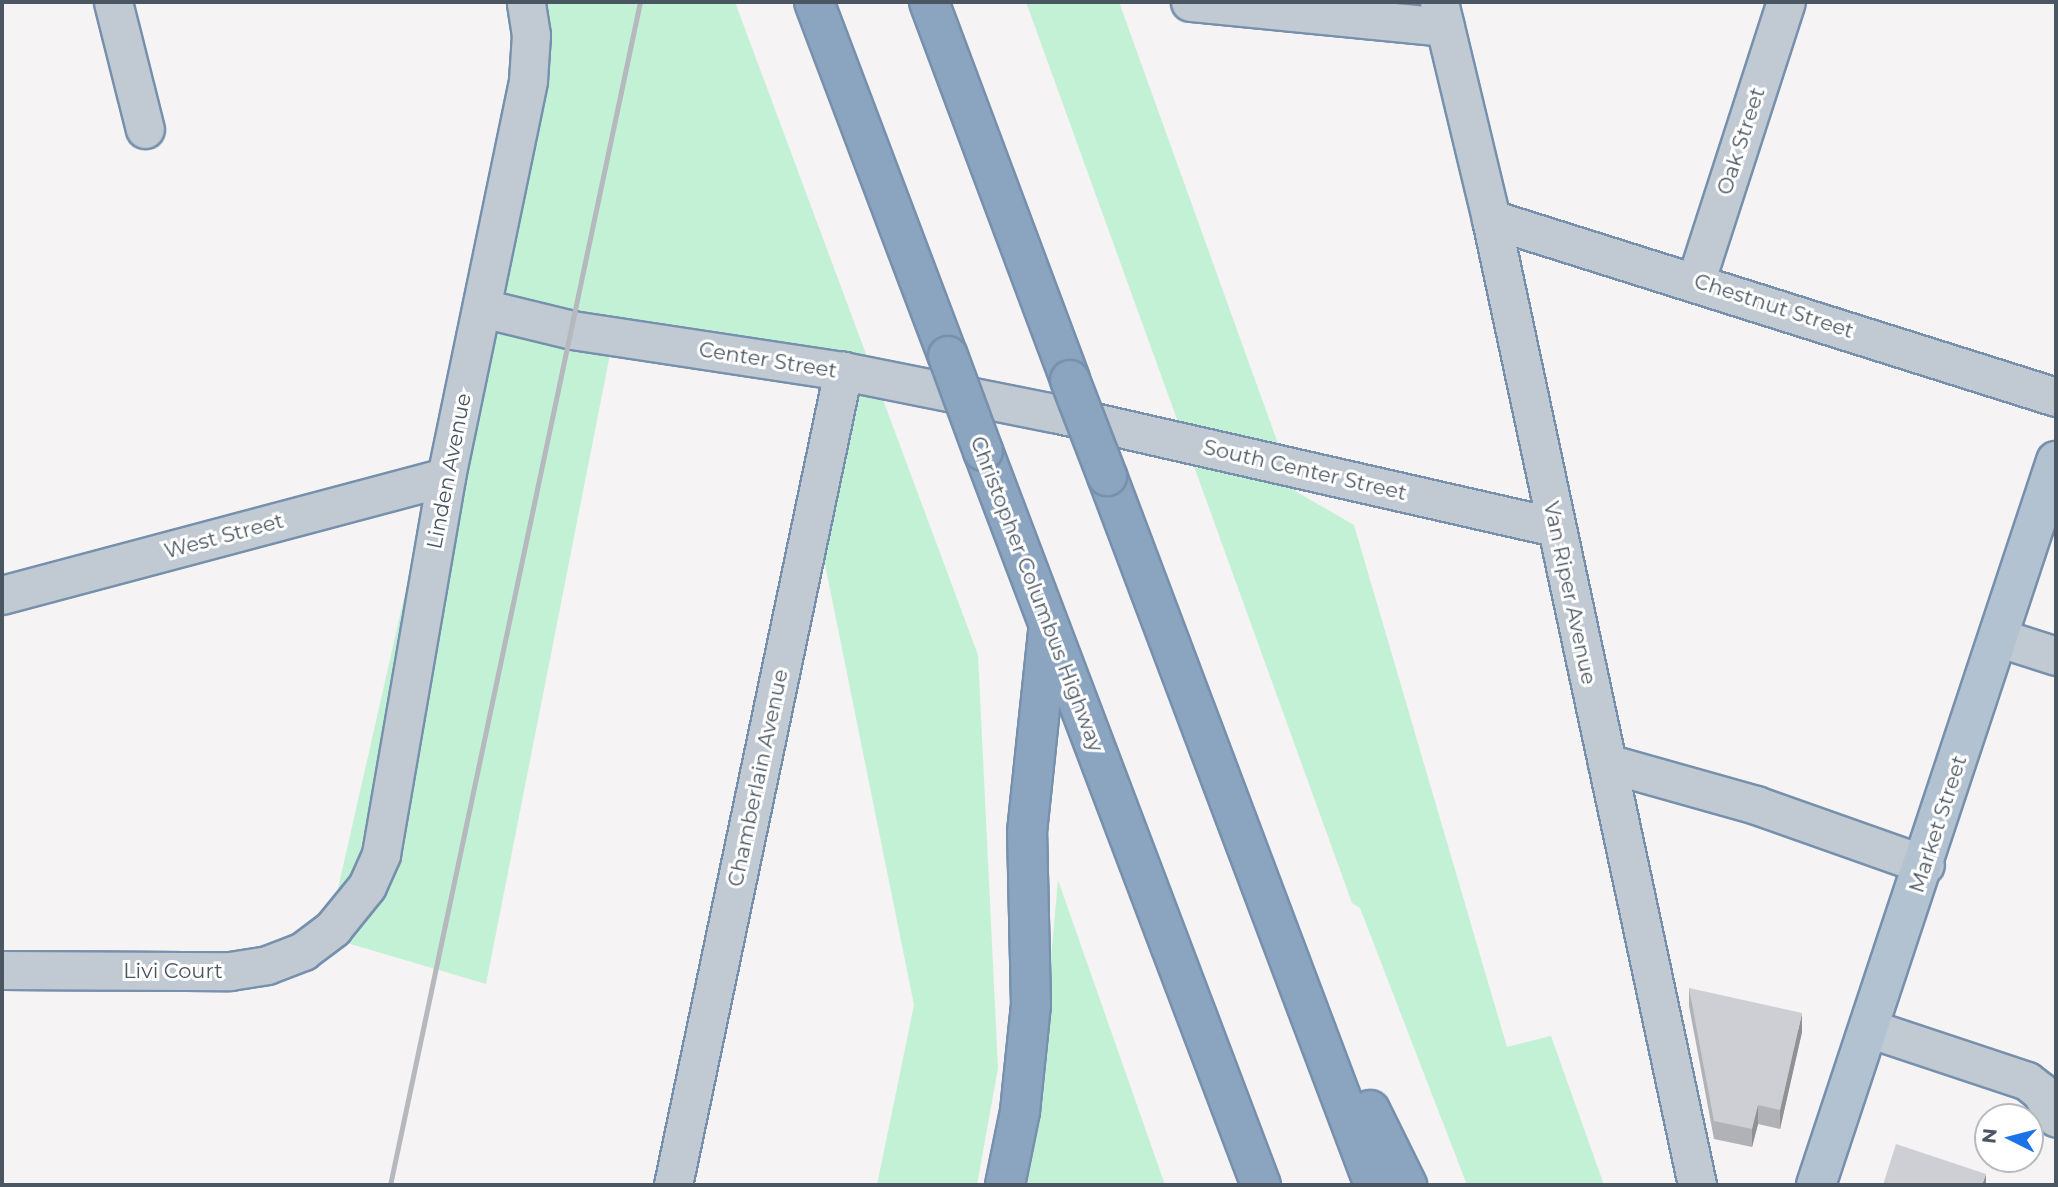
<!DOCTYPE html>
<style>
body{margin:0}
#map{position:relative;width:2058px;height:1187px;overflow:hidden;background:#f5f3f3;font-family:Montserrat,sans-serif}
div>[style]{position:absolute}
.green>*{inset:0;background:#c3f1d5}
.roads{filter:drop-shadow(2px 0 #7690ad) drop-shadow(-2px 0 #7690ad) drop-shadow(0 2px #7690ad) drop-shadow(0 -2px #7690ad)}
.minor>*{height:37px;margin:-18.5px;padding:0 18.5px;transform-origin:18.5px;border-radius:18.5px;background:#c1cad2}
.major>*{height:38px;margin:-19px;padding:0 19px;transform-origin:19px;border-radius:19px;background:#b3c2d1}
.highway>*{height:38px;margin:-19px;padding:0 19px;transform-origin:19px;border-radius:19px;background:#8ba5c1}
.rail>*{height:5px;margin:-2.5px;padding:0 2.5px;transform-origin:2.5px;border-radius:2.5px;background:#b5b8bd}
.bridges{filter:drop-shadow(2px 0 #7690ad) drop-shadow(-2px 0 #7690ad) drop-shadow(0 2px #7690ad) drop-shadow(0 -2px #7690ad)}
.highway-bridge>*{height:38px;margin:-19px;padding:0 19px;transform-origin:19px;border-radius:19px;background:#8ba5c1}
.wall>*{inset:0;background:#b0b2b7}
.shaded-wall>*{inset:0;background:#909195}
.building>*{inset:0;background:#cdcfd5}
span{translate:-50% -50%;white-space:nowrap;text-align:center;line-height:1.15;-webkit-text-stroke:6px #fff;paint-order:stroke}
.street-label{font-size:21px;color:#4a5661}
.frame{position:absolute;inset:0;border:4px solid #4a5661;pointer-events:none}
.north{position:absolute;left:1974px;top:1103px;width:70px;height:70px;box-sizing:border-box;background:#fff;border:2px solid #b7bbc0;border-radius:50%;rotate:276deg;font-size:19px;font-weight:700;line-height:28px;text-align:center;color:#4a5661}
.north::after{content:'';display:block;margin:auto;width:24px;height:32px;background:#1a73e8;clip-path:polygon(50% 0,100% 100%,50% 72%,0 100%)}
</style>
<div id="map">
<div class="green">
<div style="clip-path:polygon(524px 2px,735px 2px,978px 655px,998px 1068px,977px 1185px,877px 1185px,914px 1005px,816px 520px,839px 373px,614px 334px,486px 984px,327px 937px,531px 38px)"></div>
<div style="clip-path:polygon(1026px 2px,1119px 2px,1295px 491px,1354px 525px,1507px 1047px,1551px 1036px,1604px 1185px,1467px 1185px,1360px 908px,1352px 903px)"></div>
<div style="clip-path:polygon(1058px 880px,1165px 1185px,1019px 1185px,1039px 1092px)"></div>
</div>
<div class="roads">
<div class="minor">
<div style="left:113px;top:2px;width:131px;rotate:75.9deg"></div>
<div style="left:1190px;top:2px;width:256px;rotate:5.6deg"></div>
<div style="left:1439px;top:2px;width:223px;rotate:76.5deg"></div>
<div style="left:1491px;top:219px;width:988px;rotate:77.96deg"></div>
<div style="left:1491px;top:219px;width:592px;rotate:17.49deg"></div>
<div style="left:1696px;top:280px;width:292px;rotate:-72.1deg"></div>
<div style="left:482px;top:308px;width:93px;rotate:13.7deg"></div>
<div style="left:572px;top:330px;width:274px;rotate:8.6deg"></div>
<div style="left:843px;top:371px;width:215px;rotate:11.3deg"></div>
<div style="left:1054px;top:413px;width:514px;rotate:12.82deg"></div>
<div style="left:2px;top:595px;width:459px;rotate:-14.9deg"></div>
<div style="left:2000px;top:638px;width:59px;rotate:17.8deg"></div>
<div style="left:1607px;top:763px;width:155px;rotate:15.7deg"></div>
<div style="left:1756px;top:805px;width:179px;rotate:19.5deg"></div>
<div style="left:2px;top:970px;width:228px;rotate:0.3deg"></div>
<div style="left:230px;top:971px;width:37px;rotate:-9deg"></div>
<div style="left:267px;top:965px;width:39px;rotate:-21deg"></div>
<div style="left:303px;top:951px;width:38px;rotate:-37deg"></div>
<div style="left:333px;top:928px;width:54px;rotate:-51deg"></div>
<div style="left:367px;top:886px;width:35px;rotate:-66deg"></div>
<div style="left:381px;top:854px;width:383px;rotate:-80.2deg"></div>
<div style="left:446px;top:477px;width:405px;rotate:-78.3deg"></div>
<div style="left:528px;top:80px;width:45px;rotate:-86.2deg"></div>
<div style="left:531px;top:35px;width:33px;rotate:-99deg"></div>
<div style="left:1871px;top:1029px;width:164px;rotate:18.4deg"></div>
<div style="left:2027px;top:1081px;width:16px;rotate:38deg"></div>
<div style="left:2040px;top:1091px;width:31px;rotate:59deg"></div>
<div style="left:673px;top:1185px;width:832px;rotate:-78.2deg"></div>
</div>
<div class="major">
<div style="left:1816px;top:1185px;width:763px;rotate:-71.66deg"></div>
</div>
<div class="highway">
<div style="left:814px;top:2px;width:379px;rotate:69.3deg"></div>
<div style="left:929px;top:2px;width:403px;rotate:69.5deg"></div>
<div style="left:983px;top:451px;width:785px;rotate:69.26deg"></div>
<div style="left:1107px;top:476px;width:758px;rotate:69.36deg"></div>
<div style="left:1370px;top:1110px;width:84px;rotate:63.7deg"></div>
<div style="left:1005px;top:1185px;width:76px;rotate:-78.5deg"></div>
<div style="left:1020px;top:1111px;width:107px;rotate:-84.1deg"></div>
<div style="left:1031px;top:1005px;width:173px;rotate:-91.3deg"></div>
<div style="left:1027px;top:832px;width:201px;rotate:-84deg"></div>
</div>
</div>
<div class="rail">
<div style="left:390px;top:1185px;width:1209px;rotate:-78.07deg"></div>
</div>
<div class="bridges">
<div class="highway-bridge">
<div style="left:948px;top:356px;width:101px;rotate:69.8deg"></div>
<div style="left:1070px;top:380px;width:103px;rotate:68.9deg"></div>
</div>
</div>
<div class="wall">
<div style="clip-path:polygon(1689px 988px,1802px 1032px,1780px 1129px,1758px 1124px,1752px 1147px,1714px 1139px,1689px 1006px)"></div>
</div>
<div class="shaded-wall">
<div style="clip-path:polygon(1802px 1013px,1802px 1032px,1780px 1129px,1780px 1110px)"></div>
<div style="clip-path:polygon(1758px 1105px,1758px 1124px,1752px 1147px,1752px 1129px)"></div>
<div style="clip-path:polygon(1986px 1174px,1986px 1185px,1982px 1185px)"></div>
</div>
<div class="building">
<div style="clip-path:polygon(1689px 988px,1802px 1013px,1780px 1110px,1758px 1105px,1752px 1129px,1714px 1121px)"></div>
<div style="clip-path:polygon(1896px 1144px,1986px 1174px,1982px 1185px,1883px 1185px)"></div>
</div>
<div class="street-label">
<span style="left:1741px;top:141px;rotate:-72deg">Oak Street</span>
<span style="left:1774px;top:306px;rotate:18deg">Chestnut Street</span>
<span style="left:768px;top:360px;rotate:9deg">Center Street</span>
<span style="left:1305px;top:470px;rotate:13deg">South Center Street</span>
<span style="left:449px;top:471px;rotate:-79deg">Linden Avenue</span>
<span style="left:224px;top:536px;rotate:-15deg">West Street</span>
<span style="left:1570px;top:593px;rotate:78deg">Van Riper Avenue</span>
<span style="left:1037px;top:594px;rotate:69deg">Christopher Columbus Highway</span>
<span style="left:758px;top:778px;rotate:-78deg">Chamberlain Avenue</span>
<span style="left:1938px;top:824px;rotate:-72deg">Market Street</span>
<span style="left:173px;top:971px">Livi Court</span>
</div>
<div class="frame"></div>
<div class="north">N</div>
</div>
